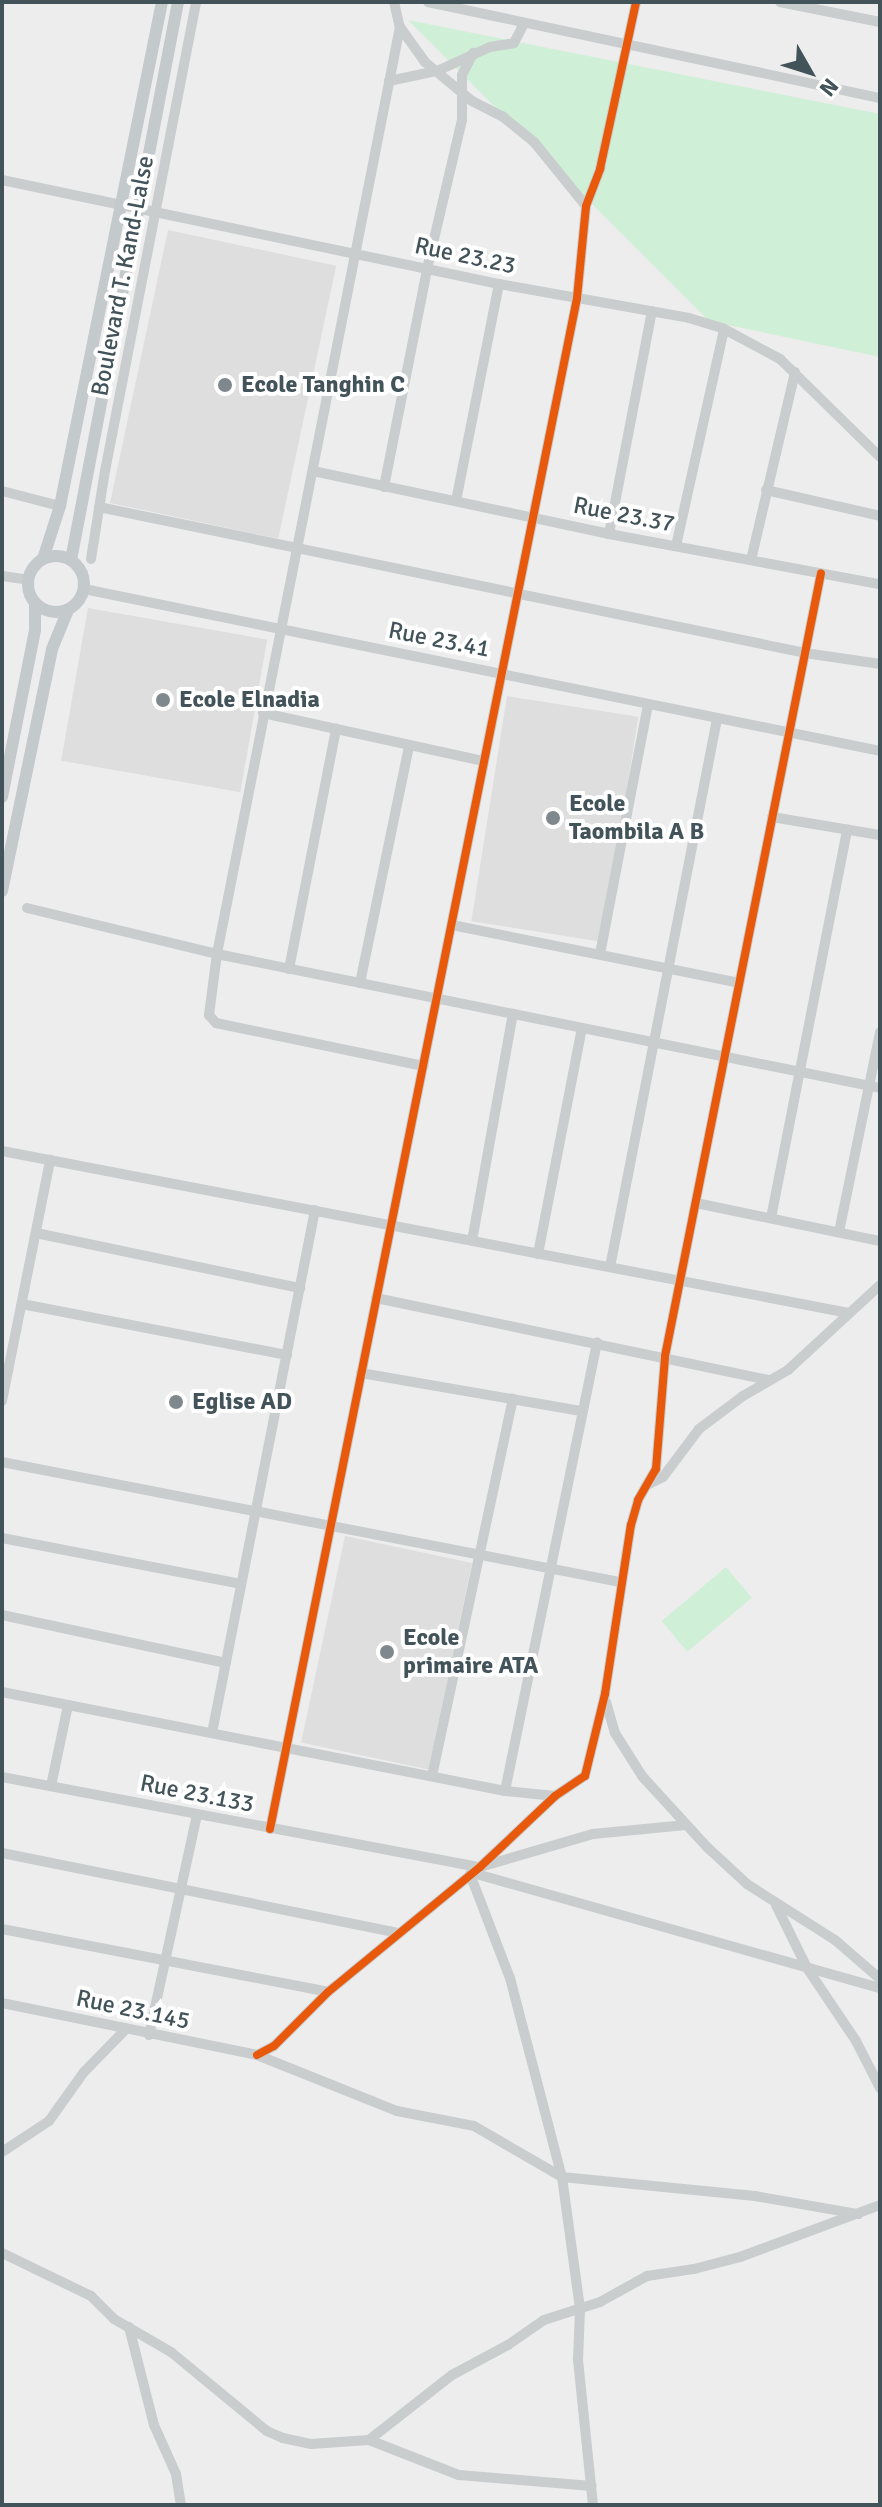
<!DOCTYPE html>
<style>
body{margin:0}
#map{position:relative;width:882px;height:2507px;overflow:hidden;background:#eeeded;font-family:Signika,sans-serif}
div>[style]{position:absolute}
.education>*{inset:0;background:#dfdedf;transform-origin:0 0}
.green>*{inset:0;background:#cfefd7;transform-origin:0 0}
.minor>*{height:10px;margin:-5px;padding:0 5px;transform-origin:5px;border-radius:5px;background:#c9cdce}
.major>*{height:12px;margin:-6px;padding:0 6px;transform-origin:6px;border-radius:6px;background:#c4c9cc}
.major>.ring{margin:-6px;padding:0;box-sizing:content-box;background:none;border:12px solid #c4c9cc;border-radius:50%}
.cycleway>*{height:8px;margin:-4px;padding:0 4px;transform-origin:4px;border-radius:4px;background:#e8590c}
.dots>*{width:22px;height:22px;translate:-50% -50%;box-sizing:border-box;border:4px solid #fff;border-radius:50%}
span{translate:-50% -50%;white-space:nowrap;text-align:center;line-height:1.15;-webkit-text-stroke:8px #fff;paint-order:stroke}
.street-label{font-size:24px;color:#43535a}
.poi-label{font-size:24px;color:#43535a;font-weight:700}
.left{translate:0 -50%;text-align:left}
.frame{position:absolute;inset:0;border:4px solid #43535a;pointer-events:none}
.north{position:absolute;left:770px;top:32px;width:80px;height:80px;-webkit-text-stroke:6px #fff;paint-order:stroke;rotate:129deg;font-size:22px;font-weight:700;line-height:32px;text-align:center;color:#43535a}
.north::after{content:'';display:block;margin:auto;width:28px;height:36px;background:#43535a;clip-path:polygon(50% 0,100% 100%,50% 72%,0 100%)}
</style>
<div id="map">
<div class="education">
<div style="left:168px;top:230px;width:172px;height:279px;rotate:12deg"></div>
<div style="left:88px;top:608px;width:182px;height:155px;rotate:10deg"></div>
<div style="left:507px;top:696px;width:133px;height:228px;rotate:9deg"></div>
<div style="left:345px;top:1536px;width:130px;height:211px;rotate:12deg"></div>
</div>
<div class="green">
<div style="clip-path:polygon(408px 20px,880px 114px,880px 357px,709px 321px)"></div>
<div style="left:726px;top:1567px;width:40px;height:84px;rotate:50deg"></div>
</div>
<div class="minor">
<div style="left:394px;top:2px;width:26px;rotate:77deg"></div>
<div style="left:400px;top:27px;width:945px;rotate:101.17deg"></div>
<div style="left:217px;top:954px;width:62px;rotate:97.5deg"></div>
<div style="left:209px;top:1015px;width:11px;rotate:49deg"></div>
<div style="left:216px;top:1023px;width:212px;rotate:11.7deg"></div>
<div style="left:428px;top:2px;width:462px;rotate:12deg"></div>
<div style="left:780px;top:2px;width:102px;rotate:11.3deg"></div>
<div style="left:400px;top:27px;width:43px;rotate:54.5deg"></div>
<div style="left:425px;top:62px;width:61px;rotate:39.7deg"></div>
<div style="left:472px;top:101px;width:34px;rotate:27deg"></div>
<div style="left:502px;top:116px;width:41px;rotate:39.1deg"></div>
<div style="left:534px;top:142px;width:82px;rotate:50.9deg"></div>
<div style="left:389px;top:81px;width:49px;rotate:-11.8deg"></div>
<div style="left:437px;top:71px;width:58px;rotate:-24.4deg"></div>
<div style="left:490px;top:47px;width:24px;rotate:-9deg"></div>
<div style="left:514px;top:43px;width:22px;rotate:-63deg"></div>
<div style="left:2px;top:180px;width:508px;rotate:11.82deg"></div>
<div style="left:499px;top:284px;width:193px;rotate:10.1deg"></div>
<div style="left:689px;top:318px;width:37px;rotate:17deg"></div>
<div style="left:724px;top:329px;width:64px;rotate:28.2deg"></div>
<div style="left:780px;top:359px;width:140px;rotate:44.4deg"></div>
<div style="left:313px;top:471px;width:303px;rotate:12deg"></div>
<div style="left:609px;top:534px;width:276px;rotate:10.5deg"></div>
<div style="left:384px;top:487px;width:222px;rotate:-78.8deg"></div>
<div style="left:427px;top:269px;width:153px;rotate:-76.8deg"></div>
<div style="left:462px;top:120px;width:45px;rotate:-90deg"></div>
<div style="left:462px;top:75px;width:25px;rotate:-63deg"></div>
<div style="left:766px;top:490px;width:117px;rotate:12.8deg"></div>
<div style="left:2px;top:491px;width:60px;rotate:14.5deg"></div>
<div style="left:456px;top:501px;width:221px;rotate:-78.8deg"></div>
<div style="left:99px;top:507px;width:721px;rotate:11.68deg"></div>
<div style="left:805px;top:653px;width:76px;rotate:8.3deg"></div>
<div style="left:609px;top:534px;width:227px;rotate:-79.1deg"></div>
<div style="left:676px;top:546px;width:222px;rotate:-77.5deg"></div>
<div style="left:91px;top:559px;width:89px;rotate:-81deg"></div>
<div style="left:105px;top:471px;width:478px;rotate:-79deg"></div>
<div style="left:751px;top:560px;width:193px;rotate:-76.8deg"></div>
<div style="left:2px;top:576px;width:27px;rotate:8deg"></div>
<div style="left:84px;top:589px;width:812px;rotate:11.5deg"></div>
<div style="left:263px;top:713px;width:225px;rotate:12.3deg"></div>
<div style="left:772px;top:817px;width:109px;rotate:9.5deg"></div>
<div style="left:27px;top:908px;width:195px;rotate:13.6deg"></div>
<div style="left:217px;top:954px;width:676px;rotate:11.43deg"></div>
<div style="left:452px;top:925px;width:293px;rotate:11.4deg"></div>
<div style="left:600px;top:954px;width:254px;rotate:-79.1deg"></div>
<div style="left:289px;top:969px;width:245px;rotate:-78.9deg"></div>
<div style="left:360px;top:983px;width:242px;rotate:-78.3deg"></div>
<div style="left:2px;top:1151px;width:862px;rotate:10.83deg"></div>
<div style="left:696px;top:1203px;width:188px;rotate:11.7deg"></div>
<div style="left:771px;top:1218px;width:396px;rotate:-78.9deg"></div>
<div style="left:839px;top:1232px;width:204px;rotate:-78.4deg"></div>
<div style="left:36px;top:1233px;width:270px;rotate:11.8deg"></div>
<div style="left:472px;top:1241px;width:231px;rotate:-79.8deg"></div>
<div style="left:538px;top:1254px;width:230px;rotate:-79deg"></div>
<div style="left:610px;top:1267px;width:558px;rotate:-78.95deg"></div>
<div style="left:376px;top:1298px;width:402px;rotate:11.8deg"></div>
<div style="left:22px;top:1304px;width:270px;rotate:10.9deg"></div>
<div style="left:361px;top:1373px;width:223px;rotate:9.8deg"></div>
<div style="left:2px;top:1401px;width:246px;rotate:-78.7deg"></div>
<div style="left:2px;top:1462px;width:630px;rotate:10.99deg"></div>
<div style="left:649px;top:1484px;width:16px;rotate:-27deg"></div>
<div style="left:663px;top:1477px;width:60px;rotate:-53.1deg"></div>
<div style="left:699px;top:1429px;width:55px;rotate:-36.9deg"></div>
<div style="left:743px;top:1396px;width:52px;rotate:-30deg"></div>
<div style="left:788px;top:1370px;width:125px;rotate:-42.7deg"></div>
<div style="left:2px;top:1538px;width:243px;rotate:10.9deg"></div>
<div style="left:2px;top:1615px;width:229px;rotate:12.1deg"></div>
<div style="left:2px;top:1692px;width:513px;rotate:11.13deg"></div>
<div style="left:505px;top:1791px;width:50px;rotate:5.7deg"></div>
<div style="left:606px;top:1702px;width:32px;rotate:74deg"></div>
<div style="left:615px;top:1733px;width:51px;rotate:57.9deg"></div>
<div style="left:642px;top:1776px;width:96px;rotate:47.5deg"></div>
<div style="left:707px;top:1847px;width:54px;rotate:42.8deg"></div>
<div style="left:747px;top:1884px;width:104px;rotate:32.5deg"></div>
<div style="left:835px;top:1940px;width:60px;rotate:40.9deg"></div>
<div style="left:212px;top:1733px;width:533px;rotate:-78.86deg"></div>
<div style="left:432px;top:1776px;width:386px;rotate:-77.9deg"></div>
<div style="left:2px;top:1777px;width:486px;rotate:10.7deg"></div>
<div style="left:480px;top:1867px;width:118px;rotate:-16.3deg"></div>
<div style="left:593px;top:1834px;width:93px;rotate:-5.5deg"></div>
<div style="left:51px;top:1786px;width:83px;rotate:-78.1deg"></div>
<div style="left:505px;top:1791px;width:458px;rotate:-78.4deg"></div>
<div style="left:270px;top:1829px;width:1561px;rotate:-78.66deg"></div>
<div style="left:577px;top:298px;width:92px;rotate:-84.4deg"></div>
<div style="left:586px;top:206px;width:40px;rotate:-69deg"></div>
<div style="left:600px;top:169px;width:171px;rotate:-77.8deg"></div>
<div style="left:2px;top:1853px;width:404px;rotate:11.4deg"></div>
<div style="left:473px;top:1873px;width:423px;rotate:15.8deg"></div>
<div style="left:470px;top:1874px;width:111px;rotate:69deg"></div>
<div style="left:510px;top:1978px;width:206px;rotate:75.4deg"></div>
<div style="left:562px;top:2177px;width:133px;rotate:82.2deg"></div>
<div style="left:580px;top:2309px;width:51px;rotate:92.2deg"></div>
<div style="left:578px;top:2360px;width:146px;rotate:84.1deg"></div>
<div style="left:776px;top:1905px;width:70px;rotate:63.8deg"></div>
<div style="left:807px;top:1968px;width:88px;rotate:56.1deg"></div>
<div style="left:856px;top:2041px;width:53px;rotate:62.9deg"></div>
<div style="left:2px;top:1929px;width:332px;rotate:10.9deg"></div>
<div style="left:2px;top:2003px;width:260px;rotate:11.5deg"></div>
<div style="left:257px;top:2055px;width:151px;rotate:21.8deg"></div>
<div style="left:397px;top:2111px;width:78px;rotate:11deg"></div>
<div style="left:474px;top:2126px;width:102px;rotate:30.1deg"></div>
<div style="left:562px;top:2177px;width:194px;rotate:5.6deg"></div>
<div style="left:755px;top:2196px;width:105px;rotate:9.9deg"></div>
<div style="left:149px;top:2035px;width:225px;rotate:-77.7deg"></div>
<div style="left:257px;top:2055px;width:19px;rotate:-28deg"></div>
<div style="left:274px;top:2046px;width:76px;rotate:-45deg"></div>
<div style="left:328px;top:1992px;width:197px;rotate:-39.4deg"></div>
<div style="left:480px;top:1867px;width:103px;rotate:-43.4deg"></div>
<div style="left:555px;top:1796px;width:36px;rotate:-34deg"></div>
<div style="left:585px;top:1776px;width:84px;rotate:-76.3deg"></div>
<div style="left:605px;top:1694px;width:171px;rotate:-81.3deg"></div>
<div style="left:631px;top:1525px;width:26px;rotate:-74deg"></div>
<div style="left:638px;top:1500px;width:36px;rotate:-60deg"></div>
<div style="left:656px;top:1469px;width:113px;rotate:-85.4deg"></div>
<div style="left:665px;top:1356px;width:798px;rotate:-78.73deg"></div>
<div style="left:2px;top:2152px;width:56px;rotate:-33.4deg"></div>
<div style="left:49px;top:2121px;width:60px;rotate:-54.5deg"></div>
<div style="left:84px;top:2072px;width:57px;rotate:-45.7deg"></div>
<div style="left:2px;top:2253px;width:99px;rotate:25.8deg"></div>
<div style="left:91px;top:2296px;width:33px;rotate:45deg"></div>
<div style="left:114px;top:2319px;width:66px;rotate:30.1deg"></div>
<div style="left:171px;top:2352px;width:124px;rotate:39.5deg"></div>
<div style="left:267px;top:2431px;width:17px;rotate:24deg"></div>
<div style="left:283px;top:2438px;width:29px;rotate:12deg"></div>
<div style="left:311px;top:2444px;width:58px;rotate:-3.9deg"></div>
<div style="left:369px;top:2440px;width:97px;rotate:21.3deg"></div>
<div style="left:459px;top:2475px;width:133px;rotate:4.7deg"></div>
<div style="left:129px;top:2327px;width:101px;rotate:75.7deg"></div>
<div style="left:154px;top:2425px;width:54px;rotate:65.8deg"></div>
<div style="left:176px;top:2474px;width:31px;rotate:81deg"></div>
<div style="left:369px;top:2440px;width:105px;rotate:-38.1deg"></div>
<div style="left:452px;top:2375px;width:64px;rotate:-28.2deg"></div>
<div style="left:508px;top:2345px;width:44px;rotate:-34.8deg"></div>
<div style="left:544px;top:2320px;width:59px;rotate:-17.8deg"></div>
<div style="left:600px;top:2302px;width:54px;rotate:-29deg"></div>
<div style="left:647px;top:2276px;width:48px;rotate:-8.5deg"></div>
<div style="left:694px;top:2269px;width:48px;rotate:-14.6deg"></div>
<div style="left:740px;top:2257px;width:149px;rotate:-20.4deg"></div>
</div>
<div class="major">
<div class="ring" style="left:28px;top:556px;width:44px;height:44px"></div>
<div style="left:43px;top:559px;width:56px;rotate:-72.2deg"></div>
<div style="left:60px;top:506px;width:514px;rotate:-78.56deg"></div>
<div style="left:71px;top:560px;width:568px;rotate:-79.14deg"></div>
<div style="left:2px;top:797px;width:170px;rotate:-78.8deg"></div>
<div style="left:35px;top:630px;width:26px;rotate:-90deg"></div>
<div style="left:2px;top:891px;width:247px;rotate:-78.3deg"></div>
<div style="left:52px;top:649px;width:42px;rotate:-67.7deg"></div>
</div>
<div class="cycleway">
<div style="left:270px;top:1829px;width:1561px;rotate:-78.66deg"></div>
<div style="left:577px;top:298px;width:92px;rotate:-84.4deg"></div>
<div style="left:586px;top:206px;width:40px;rotate:-69deg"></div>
<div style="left:600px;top:169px;width:171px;rotate:-77.8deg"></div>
<div style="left:257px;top:2055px;width:19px;rotate:-28deg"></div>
<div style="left:274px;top:2046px;width:76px;rotate:-45deg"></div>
<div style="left:328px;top:1992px;width:197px;rotate:-39.4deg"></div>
<div style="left:480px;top:1867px;width:103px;rotate:-43.4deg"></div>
<div style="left:555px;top:1796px;width:36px;rotate:-34deg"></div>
<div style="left:585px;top:1776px;width:84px;rotate:-76.3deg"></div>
<div style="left:605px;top:1694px;width:171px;rotate:-81.3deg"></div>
<div style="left:631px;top:1525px;width:26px;rotate:-74deg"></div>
<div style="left:638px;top:1500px;width:36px;rotate:-60deg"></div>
<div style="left:656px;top:1469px;width:113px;rotate:-85.4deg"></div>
<div style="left:665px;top:1356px;width:798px;rotate:-78.73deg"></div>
</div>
<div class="dots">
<div style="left:225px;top:385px;background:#7f898d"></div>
<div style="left:163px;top:700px;background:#7f898d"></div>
<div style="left:553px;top:818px;background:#7f898d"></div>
<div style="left:176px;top:1402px;background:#7f898d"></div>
<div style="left:387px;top:1652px;background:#7f898d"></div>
</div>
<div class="street-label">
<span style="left:465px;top:256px;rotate:12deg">Rue 23.23</span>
<span style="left:123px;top:276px;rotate:-79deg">Boulevard T. Kand-Lalse</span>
<span style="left:624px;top:515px;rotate:11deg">Rue 23.37</span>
<span style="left:439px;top:640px;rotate:11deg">Rue 23.41</span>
<span style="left:197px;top:1794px;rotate:11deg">Rue 23.133</span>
<span style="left:133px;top:2010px;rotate:12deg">Rue 23.145</span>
</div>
<div class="poi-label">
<span class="left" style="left:241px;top:385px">Ecole Tanghin C</span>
<span class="left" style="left:179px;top:700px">Ecole Elnadia</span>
<span class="left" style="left:569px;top:818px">Ecole<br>Taombila A B</span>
<span class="left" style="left:192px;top:1402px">Eglise AD</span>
<span class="left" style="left:403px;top:1652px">Ecole<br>primaire ATA</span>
</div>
<div class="frame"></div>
<div class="north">N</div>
</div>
